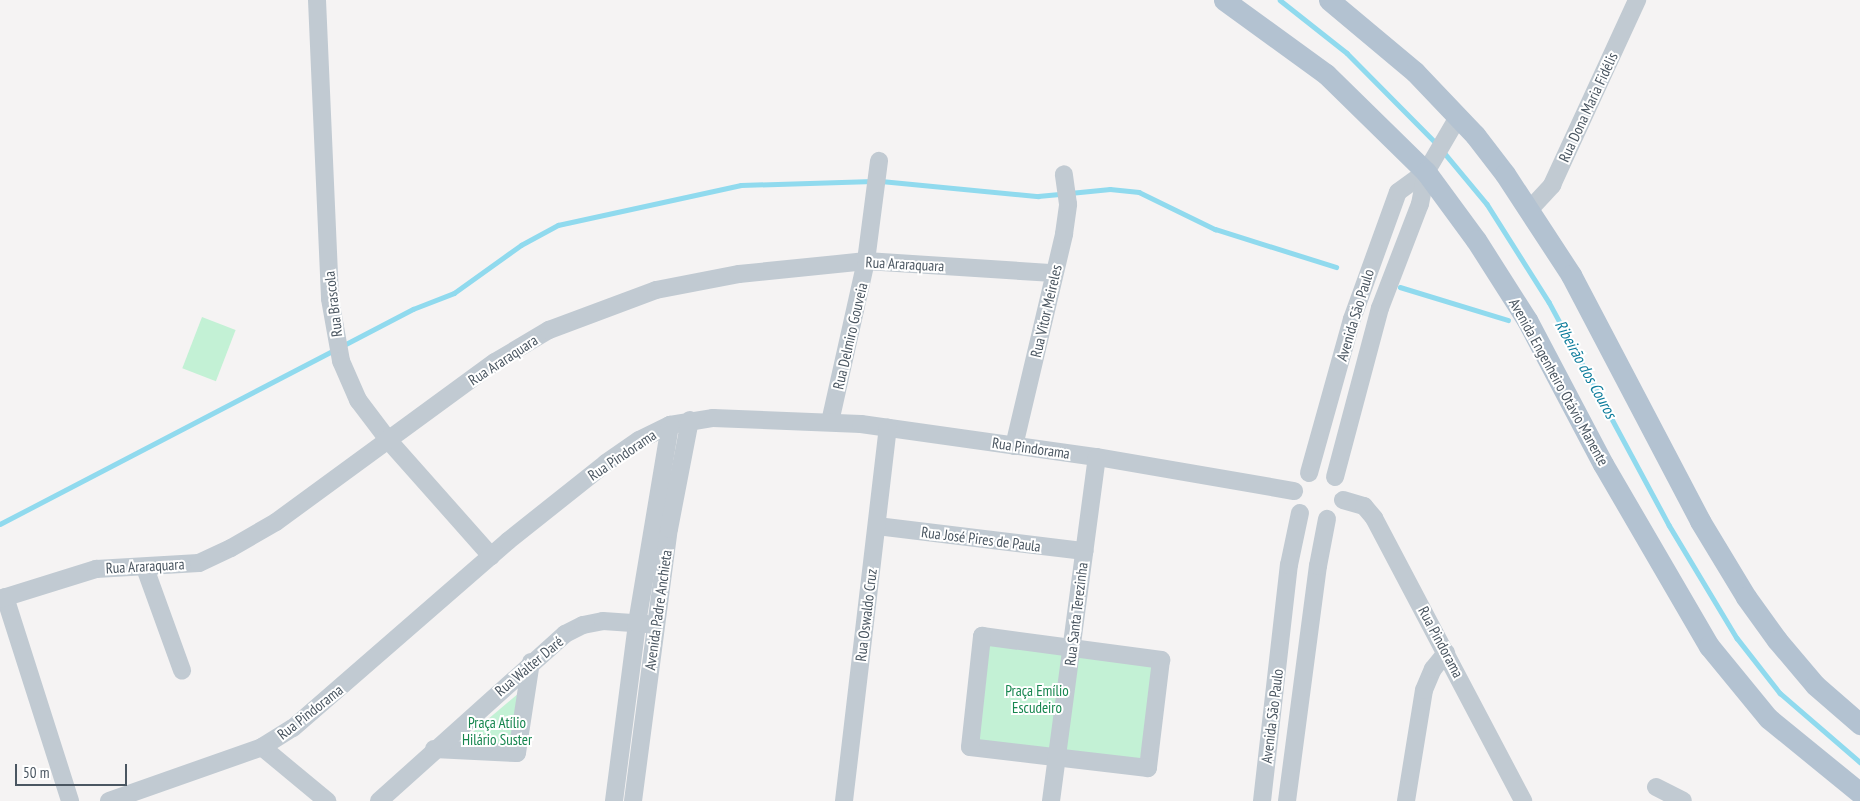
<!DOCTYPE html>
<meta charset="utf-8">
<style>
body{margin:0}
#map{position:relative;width:1860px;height:801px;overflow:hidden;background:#f5f3f3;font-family:"PT Sans Narrow",sans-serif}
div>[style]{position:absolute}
.green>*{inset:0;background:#c3f1d5;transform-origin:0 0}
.stream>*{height:4.5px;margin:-2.25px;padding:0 2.25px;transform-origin:2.25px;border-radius:2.25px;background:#90daee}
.minor>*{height:18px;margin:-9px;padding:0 9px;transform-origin:9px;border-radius:9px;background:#c1cad2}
.major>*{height:21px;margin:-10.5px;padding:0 10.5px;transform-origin:10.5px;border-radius:10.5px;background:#b3c2d1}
span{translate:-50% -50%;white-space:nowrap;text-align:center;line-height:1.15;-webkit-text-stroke:4px #fff;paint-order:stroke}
.street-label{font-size:15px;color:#4a5661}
.park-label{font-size:15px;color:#17864f}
.water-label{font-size:16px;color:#0c7c9b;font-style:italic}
.scale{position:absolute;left:15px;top:764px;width:112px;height:22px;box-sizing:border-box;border:2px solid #4a5661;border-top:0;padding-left:6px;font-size:15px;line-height:18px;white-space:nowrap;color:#4a5661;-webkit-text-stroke:4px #fff;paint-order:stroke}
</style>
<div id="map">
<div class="green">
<div style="left:202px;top:317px;width:36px;height:55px;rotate:21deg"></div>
<div style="left:988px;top:640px;width:169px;height:101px;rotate:9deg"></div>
<div style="clip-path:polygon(519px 693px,511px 749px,461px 742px)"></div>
</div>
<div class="stream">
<div style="left:1280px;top:0;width:85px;rotate:38.3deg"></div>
<div style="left:1347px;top:53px;width:128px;rotate:45.3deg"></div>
<div style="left:1442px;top:150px;width:70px;rotate:50.2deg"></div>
<div style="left:1487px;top:204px;width:116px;rotate:57.7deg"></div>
<div style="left:1549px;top:302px;width:253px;rotate:61.7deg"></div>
<div style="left:1669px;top:525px;width:132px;rotate:59deg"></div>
<div style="left:1737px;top:638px;width:70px;rotate:52deg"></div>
<div style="left:1780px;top:693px;width:106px;rotate:40.8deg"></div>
<div style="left:881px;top:181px;width:158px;rotate:5.5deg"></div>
<div style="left:1038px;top:196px;width:24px;rotate:-5deg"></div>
<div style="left:1070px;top:193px;width:40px;rotate:-5.7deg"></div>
<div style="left:1110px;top:189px;width:29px;rotate:6deg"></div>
<div style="left:1139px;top:192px;width:85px;rotate:26deg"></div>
<div style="left:1215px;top:229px;width:127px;rotate:17.4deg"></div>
<div style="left:1400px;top:287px;width:113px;rotate:17deg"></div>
<div style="left:342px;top:346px;width:80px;rotate:-27.5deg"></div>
<div style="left:413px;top:309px;width:44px;rotate:-21.3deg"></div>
<div style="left:454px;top:293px;width:82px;rotate:-35.6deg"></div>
<div style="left:521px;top:245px;width:42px;rotate:-28.4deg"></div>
<div style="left:558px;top:225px;width:187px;rotate:-12.3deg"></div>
<div style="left:741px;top:185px;width:132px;rotate:-1.7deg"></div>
<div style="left:0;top:524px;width:379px;rotate:-27.5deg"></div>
</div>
<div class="minor">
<div style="left:317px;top:0;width:299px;rotate:87.5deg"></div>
<div style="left:330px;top:299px;width:63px;rotate:79.9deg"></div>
<div style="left:341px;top:361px;width:43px;rotate:66.4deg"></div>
<div style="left:358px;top:400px;width:51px;rotate:52.9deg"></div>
<div style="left:389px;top:441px;width:154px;rotate:48.4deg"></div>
<div style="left:1530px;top:209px;width:33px;rotate:-47deg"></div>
<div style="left:1552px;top:185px;width:204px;rotate:-65.3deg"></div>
<div style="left:830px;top:422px;width:165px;rotate:-77.4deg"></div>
<div style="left:866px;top:261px;width:101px;rotate:-82.6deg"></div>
<div style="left:1014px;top:446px;width:218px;rotate:-76.7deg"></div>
<div style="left:1064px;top:234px;width:30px;rotate:-82deg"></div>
<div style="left:1068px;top:204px;width:30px;rotate:-98deg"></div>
<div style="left:1309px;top:473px;width:160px;rotate:-74.4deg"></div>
<div style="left:1352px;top:319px;width:135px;rotate:-70.1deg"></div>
<div style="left:1398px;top:192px;width:34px;rotate:-36deg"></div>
<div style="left:1335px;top:477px;width:175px;rotate:-75.1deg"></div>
<div style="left:1380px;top:308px;width:111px;rotate:-69deg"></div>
<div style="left:1420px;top:204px;width:33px;rotate:-79deg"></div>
<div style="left:1426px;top:172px;width:64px;rotate:-59.8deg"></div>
<div style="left:1343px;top:500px;width:22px;rotate:16deg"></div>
<div style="left:1364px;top:506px;width:16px;rotate:50deg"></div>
<div style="left:1374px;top:518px;width:320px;rotate:62.2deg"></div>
<div style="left:877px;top:526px;width:209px;rotate:6.9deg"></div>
<div style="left:145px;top:568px;width:109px;rotate:70.1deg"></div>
<div style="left:5px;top:597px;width:214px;rotate:72.3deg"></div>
<div style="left:0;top:599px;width:101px;rotate:-17.4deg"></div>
<div style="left:96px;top:569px;width:103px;rotate:-3.3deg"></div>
<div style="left:199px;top:563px;width:35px;rotate:-25deg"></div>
<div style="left:231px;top:548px;width:52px;rotate:-30deg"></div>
<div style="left:276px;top:522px;width:271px;rotate:-36.2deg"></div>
<div style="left:495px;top:362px;width:63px;rotate:-30.7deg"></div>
<div style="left:549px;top:330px;width:114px;rotate:-20.5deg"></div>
<div style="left:656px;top:290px;width:85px;rotate:-10.9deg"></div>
<div style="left:739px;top:274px;width:128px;rotate:-5.8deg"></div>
<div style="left:866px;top:261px;width:188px;rotate:3.7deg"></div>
<div style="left:982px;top:636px;width:181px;rotate:7.6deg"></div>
<div style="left:1161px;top:660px;width:109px;rotate:96.9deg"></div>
<div style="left:1148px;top:768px;width:179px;rotate:-173.3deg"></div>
<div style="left:970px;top:747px;width:112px;rotate:-83.8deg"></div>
<div style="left:262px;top:747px;width:85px;rotate:39.7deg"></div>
<div style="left:434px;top:749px;width:83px;rotate:2.8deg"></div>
<div style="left:517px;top:753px;width:92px;rotate:-81.3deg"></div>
<div style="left:1656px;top:787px;width:30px;rotate:27deg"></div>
<div style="left:109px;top:801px;width:162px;rotate:-19.4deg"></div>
<div style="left:262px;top:747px;width:36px;rotate:-32deg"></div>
<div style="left:293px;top:728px;width:285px;rotate:-41deg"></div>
<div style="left:508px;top:541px;width:125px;rotate:-38.5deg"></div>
<div style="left:606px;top:463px;width:40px;rotate:-34.9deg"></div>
<div style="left:639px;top:440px;width:34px;rotate:-26deg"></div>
<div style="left:670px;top:425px;width:44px;rotate:-9.2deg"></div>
<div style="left:713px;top:418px;width:148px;rotate:2.3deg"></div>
<div style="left:861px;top:424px;width:238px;rotate:8deg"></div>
<div style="left:1097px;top:457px;width:200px;rotate:9.8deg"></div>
<div style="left:379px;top:801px;width:250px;rotate:-41.9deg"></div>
<div style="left:565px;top:634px;width:20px;rotate:-27deg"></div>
<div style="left:583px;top:625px;width:20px;rotate:-11deg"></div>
<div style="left:603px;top:621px;width:44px;rotate:3.9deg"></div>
<div style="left:614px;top:801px;width:179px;rotate:-82.6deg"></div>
<div style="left:637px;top:623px;width:201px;rotate:-80.5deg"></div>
<div style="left:633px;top:801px;width:274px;rotate:-82.5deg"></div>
<div style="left:669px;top:529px;width:111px;rotate:-79.1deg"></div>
<div style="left:844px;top:801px;width:376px;rotate:-83.3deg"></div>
<div style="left:1051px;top:801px;width:347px;rotate:-82.4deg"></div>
<div style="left:1262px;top:801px;width:238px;rotate:-83.5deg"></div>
<div style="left:1289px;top:565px;width:53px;rotate:-78.1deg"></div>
<div style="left:1287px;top:801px;width:237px;rotate:-82.5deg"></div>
<div style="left:1318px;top:566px;width:48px;rotate:-79.2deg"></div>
<div style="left:1406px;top:801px;width:112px;rotate:-80.8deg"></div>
<div style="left:1424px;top:690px;width:23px;rotate:-67deg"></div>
<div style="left:1433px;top:669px;width:21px;rotate:-51deg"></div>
</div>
<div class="major">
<div style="left:1224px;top:0;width:126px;rotate:36deg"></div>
<div style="left:1326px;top:74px;width:140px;rotate:44.4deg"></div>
<div style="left:1426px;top:172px;width:84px;rotate:53.7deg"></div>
<div style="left:1476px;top:240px;width:95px;rotate:57.5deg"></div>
<div style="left:1527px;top:320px;width:163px;rotate:62.2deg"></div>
<div style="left:1603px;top:464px;width:211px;rotate:59.8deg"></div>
<div style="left:1709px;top:646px;width:93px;rotate:50.7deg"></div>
<div style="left:1768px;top:718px;width:119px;rotate:39.2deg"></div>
<div style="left:1329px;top:0;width:112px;rotate:39.9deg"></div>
<div style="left:1415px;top:72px;width:87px;rotate:46.4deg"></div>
<div style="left:1475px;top:135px;width:49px;rotate:52.4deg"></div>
<div style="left:1505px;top:174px;width:121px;rotate:56.8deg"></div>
<div style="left:1571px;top:275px;width:278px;rotate:62.3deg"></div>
<div style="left:1700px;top:521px;width:89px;rotate:58.8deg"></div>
<div style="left:1746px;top:597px;width:53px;rotate:54.2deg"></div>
<div style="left:1777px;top:640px;width:59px;rotate:49.8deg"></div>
<div style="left:1815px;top:685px;width:60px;rotate:40.9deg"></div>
</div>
<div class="street-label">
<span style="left:1588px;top:107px;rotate:-65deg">Rua Dona Maria Fidélis</span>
<span style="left:905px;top:264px;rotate:3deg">Rua Araraquara</span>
<span style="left:333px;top:304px;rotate:-97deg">Rua Brascola</span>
<span style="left:1046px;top:311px;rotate:-77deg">Rua Vitor Meireles</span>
<span style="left:1355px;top:315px;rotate:-73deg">Avenida São Paulo</span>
<span style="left:850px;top:336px;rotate:-77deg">Rua Delmiro Gouveia</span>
<span style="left:503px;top:360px;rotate:-33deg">Rua Araraquara</span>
<span style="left:1559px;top:382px;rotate:61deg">Avenida Engenheiro Otávio Manente</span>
<span style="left:1031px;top:448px;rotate:8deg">Rua Pindorama</span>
<span style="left:622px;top:455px;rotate:-34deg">Rua Pindorama</span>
<span style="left:981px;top:539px;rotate:7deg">Rua José Pires de Paula</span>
<span style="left:145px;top:566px;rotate:-3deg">Rua Araraquara</span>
<span style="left:658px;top:610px;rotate:-82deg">Avenida Padre Anchieta</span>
<span style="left:1076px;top:614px;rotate:-83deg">Rua Santa Terezinha</span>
<span style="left:866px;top:615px;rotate:-83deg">Rua Oswaldo Cruz</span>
<span style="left:1441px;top:642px;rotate:62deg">Rua Pindorama</span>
<span style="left:529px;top:666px;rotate:-40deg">Rua Walter Daré</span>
<span style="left:310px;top:712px;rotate:-38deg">Rua Pindorama</span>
<span style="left:1272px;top:716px;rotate:-83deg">Avenida São Paulo</span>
</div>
<div class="park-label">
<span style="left:1037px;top:699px">Praça Emílio<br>Escudeiro</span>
<span style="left:497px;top:731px">Praça Atílio<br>Hilário Suster</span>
</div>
<div class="water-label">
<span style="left:1586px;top:369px;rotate:61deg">Ribeirão dos Couros</span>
</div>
<div class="scale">50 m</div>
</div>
